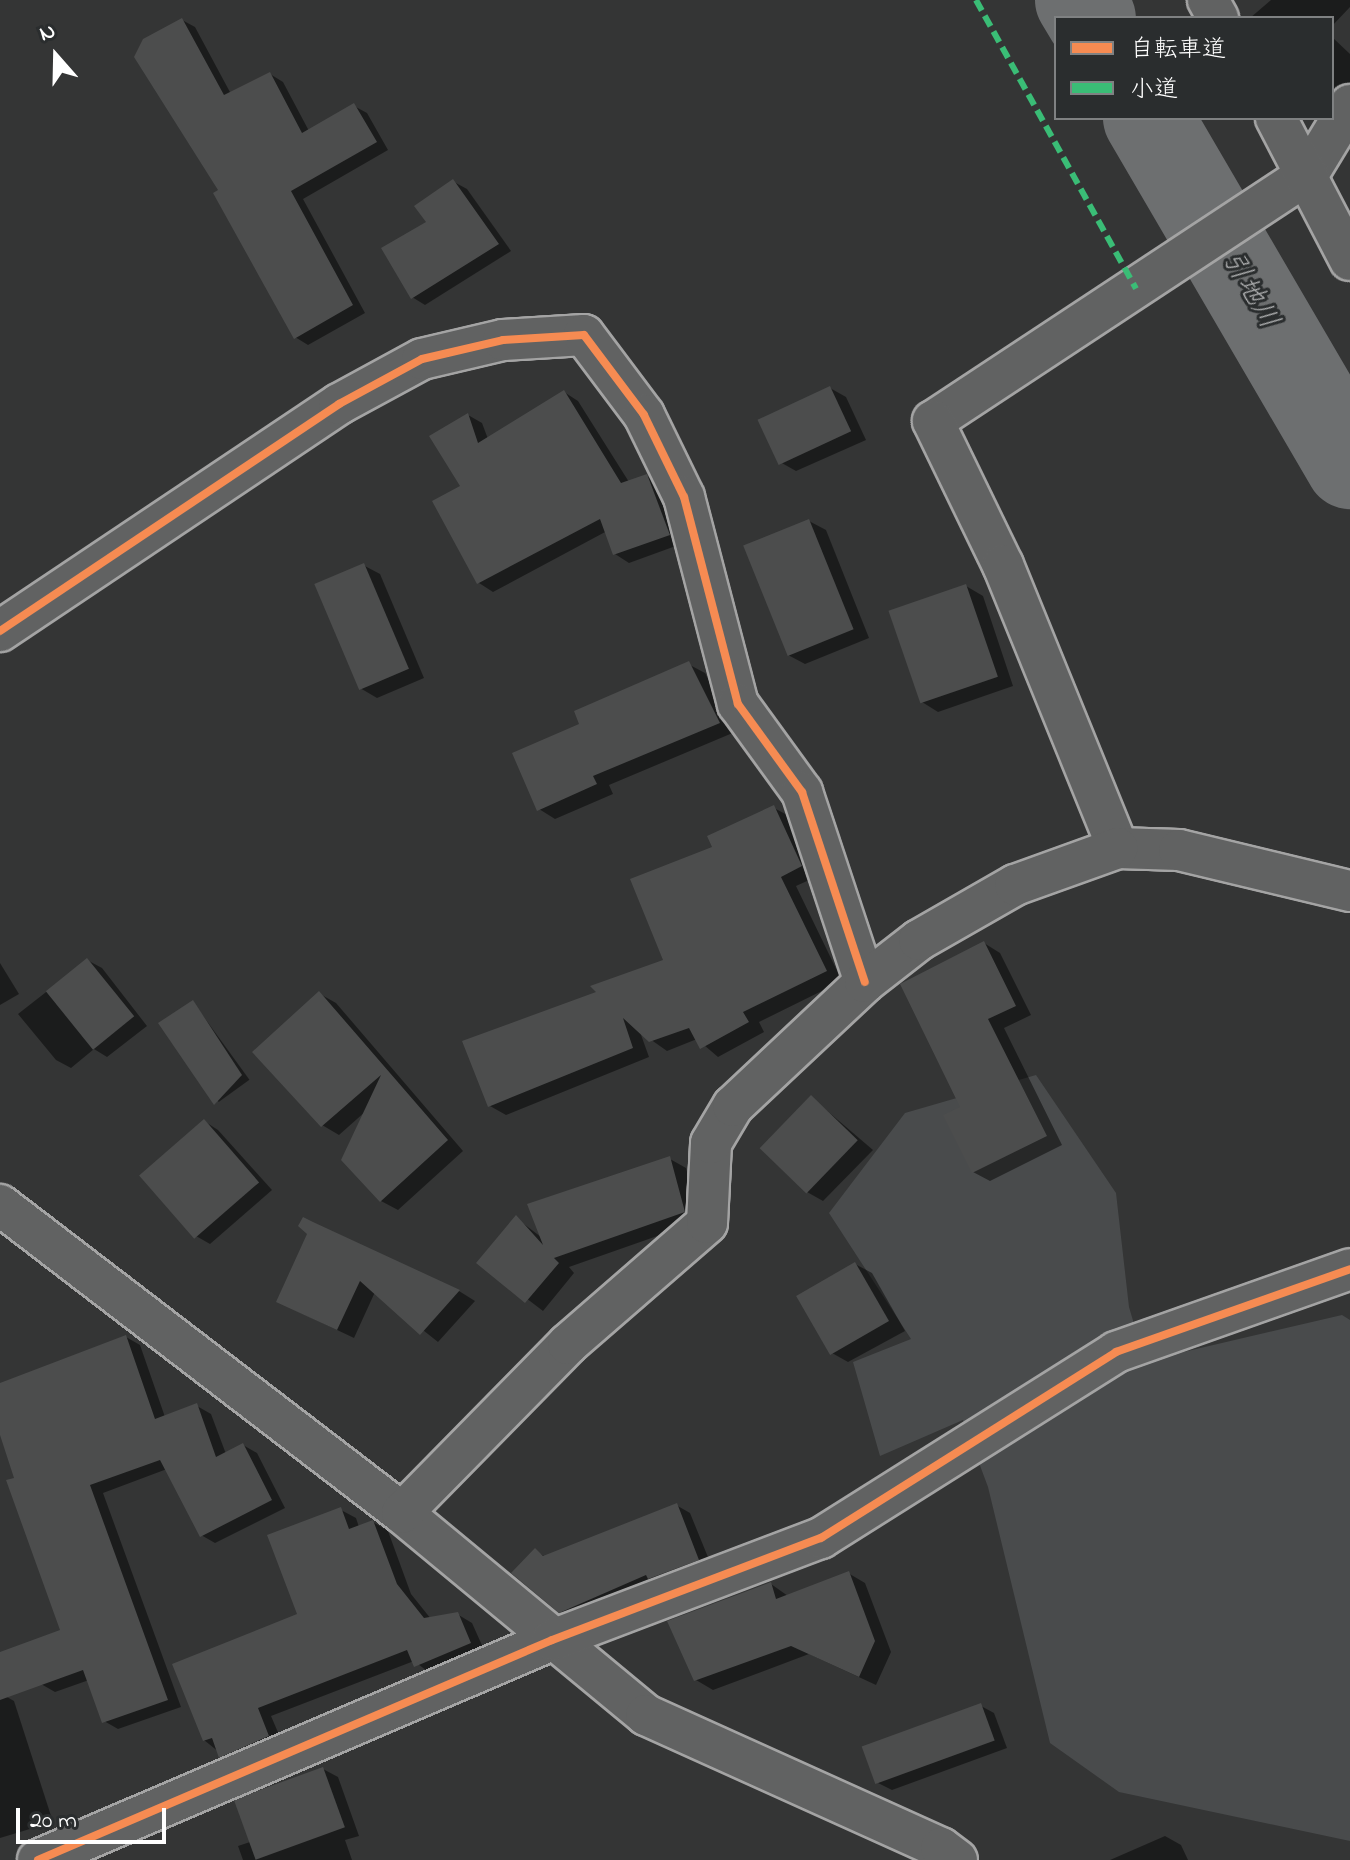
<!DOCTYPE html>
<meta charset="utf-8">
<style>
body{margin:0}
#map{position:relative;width:1350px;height:1860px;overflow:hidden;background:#343535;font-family:"Indie Flower","Klee One",sans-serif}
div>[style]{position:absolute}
.green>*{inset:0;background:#494b4c}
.shadow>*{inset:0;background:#0007;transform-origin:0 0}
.river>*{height:90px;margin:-45px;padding:0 45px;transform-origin:45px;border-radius:45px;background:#6d6f70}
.building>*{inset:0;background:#4c4d4d;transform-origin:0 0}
.roads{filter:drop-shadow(2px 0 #a4a4a4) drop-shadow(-2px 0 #a4a4a4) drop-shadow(0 2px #a4a4a4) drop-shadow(0 -2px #a4a4a4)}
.street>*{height:40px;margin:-20px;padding:0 20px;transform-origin:20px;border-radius:20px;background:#616262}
.quiet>*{height:6px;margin-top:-3px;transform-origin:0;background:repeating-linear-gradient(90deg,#3abd76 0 12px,transparent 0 18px)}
.cycleway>*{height:8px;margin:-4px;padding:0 4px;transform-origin:4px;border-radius:4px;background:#f68b52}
span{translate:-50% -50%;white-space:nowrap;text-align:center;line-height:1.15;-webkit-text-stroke:6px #2a2d2e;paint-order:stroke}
.water-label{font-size:28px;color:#b2b3b4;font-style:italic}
.legend{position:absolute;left:1054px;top:16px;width:280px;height:104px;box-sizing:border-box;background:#2a2d2e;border:2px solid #7f8182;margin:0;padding:10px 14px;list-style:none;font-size:24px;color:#fff}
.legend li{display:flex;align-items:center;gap:16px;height:40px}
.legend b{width:40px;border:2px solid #7f8182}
.north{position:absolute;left:16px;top:16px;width:80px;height:80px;-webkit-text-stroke:6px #2a2d2e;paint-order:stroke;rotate:340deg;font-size:22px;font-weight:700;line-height:32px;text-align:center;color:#fff}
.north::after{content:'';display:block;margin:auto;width:28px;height:36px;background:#fff;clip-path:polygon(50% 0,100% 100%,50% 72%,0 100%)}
.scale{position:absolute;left:16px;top:1808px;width:150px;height:36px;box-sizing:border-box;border:4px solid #fff;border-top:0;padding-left:10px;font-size:24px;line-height:28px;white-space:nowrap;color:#fff;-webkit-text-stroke:6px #2a2d2e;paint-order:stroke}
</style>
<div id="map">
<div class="green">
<div style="clip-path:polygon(1036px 1075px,1116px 1193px,1129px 1307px,1145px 1361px,1342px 1315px,1350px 1320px,1350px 1841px,1119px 1792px,1050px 1743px,988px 1487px,963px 1420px,880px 1456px,853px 1362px,911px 1339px,829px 1213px,905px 1113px)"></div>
</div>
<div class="shadow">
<div style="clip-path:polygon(1271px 0,1350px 0,1350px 7px,1332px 26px,1332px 18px,1250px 18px)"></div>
<div style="clip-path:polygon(182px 20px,195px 27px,231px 94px,270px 74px,283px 82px,309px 131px,354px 106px,367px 113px,388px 150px,303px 199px,365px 313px,308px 345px,295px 337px,221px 191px)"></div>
<div style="clip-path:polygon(1332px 37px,1350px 54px,1350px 94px,1332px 112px)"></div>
<div style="clip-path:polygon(454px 182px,467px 189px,511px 251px,425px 305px,412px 297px,429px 223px)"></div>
<div style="clip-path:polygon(830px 388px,846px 397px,866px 440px,796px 471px,780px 462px)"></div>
<div style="clip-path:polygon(564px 392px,578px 401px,629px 482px,647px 476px,662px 484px,684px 543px,629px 563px,615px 554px,607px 531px,493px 592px,479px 583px,463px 487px,468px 415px,482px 423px,488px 439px)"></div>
<div style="clip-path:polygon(809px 521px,826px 530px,869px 638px,805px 664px,788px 655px)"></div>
<div style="clip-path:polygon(363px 565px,380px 574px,424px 678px,377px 698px,360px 688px)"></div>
<div style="clip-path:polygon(966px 586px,983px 596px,1013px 686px,938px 712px,922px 702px)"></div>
<div style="clip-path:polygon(688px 664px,705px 673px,735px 732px,609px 785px,613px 794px,555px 819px,539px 809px,582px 725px)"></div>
<div style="clip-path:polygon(774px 808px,791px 817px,818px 876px,796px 886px,842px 981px,759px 1022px,764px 1032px,718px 1057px,697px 1039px,667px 1051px,640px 1032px,649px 1057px,506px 1115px,490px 1106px,600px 993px,665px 962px,715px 848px)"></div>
<div style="clip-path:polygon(984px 943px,1000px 953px,1031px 1015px,1004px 1028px,1062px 1145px,990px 1181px,973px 1172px,963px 1107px)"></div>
<div style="clip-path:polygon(87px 960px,102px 968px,147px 1026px,107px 1057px,94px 1049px,71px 1068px,56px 1060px,18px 1014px)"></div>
<div style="clip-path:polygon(0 963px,19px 994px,0 1005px)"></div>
<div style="clip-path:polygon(320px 994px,336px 1003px,463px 1151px,398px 1210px,381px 1201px,344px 1159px,366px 1111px,339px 1135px,322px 1125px)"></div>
<div style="left:193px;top:1002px;width:96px;height:38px;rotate:54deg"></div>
<div style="clip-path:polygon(811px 1097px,873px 1150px,823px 1201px,807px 1192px)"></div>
<div style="clip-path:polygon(204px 1121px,218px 1130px,272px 1190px,210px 1244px,196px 1236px)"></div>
<div style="clip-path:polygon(670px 1159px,686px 1168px,700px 1221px,569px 1267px,574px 1273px,543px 1311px,479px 1262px,516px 1218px,541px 1237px)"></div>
<div style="clip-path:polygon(304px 1220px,459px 1291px,475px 1301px,438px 1342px,375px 1292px,354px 1338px,295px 1310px,309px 1234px)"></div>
<div style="clip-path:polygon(855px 1264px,872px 1273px,905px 1331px,848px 1362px,832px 1353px)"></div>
<div style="clip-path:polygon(126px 1337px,140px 1345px,165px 1417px,197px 1406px,211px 1414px,226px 1454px,243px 1445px,257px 1453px,285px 1508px,215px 1543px,201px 1535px,167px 1469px,103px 1493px,181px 1707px,118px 1729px,104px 1721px,89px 1680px,55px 1692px,41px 1684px,63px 1631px,0 1428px,0 1385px)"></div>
<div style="clip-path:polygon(676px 1505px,690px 1513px,712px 1567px,574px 1619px,560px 1611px,535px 1551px,546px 1557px)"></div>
<div style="clip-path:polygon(341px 1510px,356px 1518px,359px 1527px,373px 1522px,388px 1531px,411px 1594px,431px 1619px,457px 1614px,472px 1623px,485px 1652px,431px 1674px,414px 1661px,271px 1716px,283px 1744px,235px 1765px,204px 1740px,299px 1615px)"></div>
<div style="clip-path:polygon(848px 1573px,865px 1583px,891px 1652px,876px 1685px,809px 1654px,713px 1690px,696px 1680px,771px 1584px,788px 1596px)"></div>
<div style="clip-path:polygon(0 1693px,14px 1701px,53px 1822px,0 1838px)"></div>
<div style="clip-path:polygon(981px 1706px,994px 1713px,1007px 1748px,892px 1790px,878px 1783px)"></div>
<div style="clip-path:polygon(323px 1769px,338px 1777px,359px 1836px,345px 1840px,352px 1860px,243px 1860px,238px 1846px,250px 1842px)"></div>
<div style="clip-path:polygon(1165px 1836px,1181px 1845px,1188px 1860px,1110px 1860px)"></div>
</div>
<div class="river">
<div style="left:1080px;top:0;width:21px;rotate:59deg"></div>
<div style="left:1148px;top:118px;width:401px;rotate:59.7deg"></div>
</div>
<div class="building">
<div style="clip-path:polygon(182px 18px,224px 95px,270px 72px,302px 133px,354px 103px,377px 142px,291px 191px,353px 305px,294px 339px,213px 193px,218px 190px,134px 57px,143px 39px)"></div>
<div style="clip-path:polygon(453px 179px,499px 244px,411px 299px,381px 248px,426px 222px,414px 206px)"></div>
<div style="left:830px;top:386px;width:50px;height:80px;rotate:65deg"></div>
<div style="clip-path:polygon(564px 390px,621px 483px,647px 474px,670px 535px,613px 555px,600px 519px,477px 584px,432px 501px,460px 486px,429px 436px,468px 413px,478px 443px)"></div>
<div style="left:809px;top:519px;width:119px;height:71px;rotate:68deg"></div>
<div style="left:364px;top:563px;width:115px;height:54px;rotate:67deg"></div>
<div style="left:966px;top:584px;width:98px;height:82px;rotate:71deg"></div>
<div style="clip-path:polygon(689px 661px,720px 723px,593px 776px,597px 784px,537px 811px,512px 753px,579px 724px,574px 711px)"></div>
<div style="clip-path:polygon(774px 805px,802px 866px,781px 877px,827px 971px,743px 1012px,749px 1022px,700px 1049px,689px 1028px,649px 1042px,623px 1018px,633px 1048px,488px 1107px,462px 1041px,596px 992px,590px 986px,663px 960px,630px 879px,712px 847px,707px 836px)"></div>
<div style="clip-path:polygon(984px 941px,1016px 1006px,988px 1019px,1047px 1136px,972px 1173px,943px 1115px,960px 1107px,900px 984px)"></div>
<div style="left:87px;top:958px;width:75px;height:53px;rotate:51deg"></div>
<div style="clip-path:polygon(319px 991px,448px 1140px,380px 1202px,341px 1160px,381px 1075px,321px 1127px,252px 1052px)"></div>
<div style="clip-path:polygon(193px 1000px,242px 1075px,214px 1105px,158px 1023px)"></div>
<div style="left:811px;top:1095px;width:65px;height:74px;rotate:44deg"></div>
<div style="left:204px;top:1119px;width:84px;height:86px;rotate:49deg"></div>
<div style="clip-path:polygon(670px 1156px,685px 1212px,554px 1258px,559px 1263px,525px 1303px,476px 1263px,516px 1215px,543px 1245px,527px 1204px)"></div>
<div style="clip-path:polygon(303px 1217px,313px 1222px,460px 1290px,420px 1335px,360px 1281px,337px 1330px,276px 1302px,307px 1234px,298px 1226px)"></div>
<div style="left:855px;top:1262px;width:68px;height:68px;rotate:60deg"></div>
<div style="clip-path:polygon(126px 1335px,155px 1419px,197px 1403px,216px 1457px,243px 1443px,272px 1500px,200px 1537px,160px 1460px,90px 1485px,168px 1700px,102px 1723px,83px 1670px,0 1700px,0 1652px,60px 1630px,6px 1480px,14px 1478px,0 1435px,0 1383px)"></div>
<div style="clip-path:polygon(677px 1503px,699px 1560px,648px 1579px,646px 1575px,559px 1613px,511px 1573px,535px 1548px,543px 1556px)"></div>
<div style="clip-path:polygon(341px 1507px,349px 1529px,373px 1520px,397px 1584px,424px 1618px,458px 1612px,471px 1643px,414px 1667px,407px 1650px,258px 1708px,269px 1736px,219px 1758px,212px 1738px,203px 1741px,172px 1664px,297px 1614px,267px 1535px)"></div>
<div style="clip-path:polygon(849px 1571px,875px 1641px,859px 1677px,791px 1646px,694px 1681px,667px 1621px,771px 1582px,776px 1599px)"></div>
<div style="left:981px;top:1703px;width:40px;height:127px;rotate:70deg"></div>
<div style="left:323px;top:1767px;width:64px;height:95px;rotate:70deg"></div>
</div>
<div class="roads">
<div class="street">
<div style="left:1208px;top:0;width:21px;rotate:61deg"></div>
<div style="left:1350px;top:105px;width:81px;rotate:121.3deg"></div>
<div style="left:1308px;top:174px;width:449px;rotate:146.6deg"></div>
<div style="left:933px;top:421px;width:160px;rotate:64.1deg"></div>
<div style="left:1003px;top:565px;width:305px;rotate:67.9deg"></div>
<div style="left:1118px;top:848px;width:61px;rotate:1.9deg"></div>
<div style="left:1179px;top:850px;width:176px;rotate:13.5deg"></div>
<div style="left:1276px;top:118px;width:160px;rotate:62.5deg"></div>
<div style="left:0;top:631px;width:408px;rotate:-33.8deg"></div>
<div style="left:339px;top:404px;width:94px;rotate:-28.5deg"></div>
<div style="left:422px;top:359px;width:83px;rotate:-13.2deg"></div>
<div style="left:503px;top:340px;width:81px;rotate:-3.5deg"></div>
<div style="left:584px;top:335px;width:100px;rotate:53.1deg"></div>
<div style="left:644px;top:415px;width:91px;rotate:64deg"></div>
<div style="left:684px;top:497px;width:214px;rotate:75.4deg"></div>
<div style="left:738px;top:704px;width:109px;rotate:54deg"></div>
<div style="left:802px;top:792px;width:200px;rotate:71.7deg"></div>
<div style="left:0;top:1205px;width:506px;rotate:37.46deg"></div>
<div style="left:402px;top:1513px;width:317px;rotate:39.6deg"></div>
<div style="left:646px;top:1715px;width:324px;rotate:24.3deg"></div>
<div style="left:941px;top:1848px;width:20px;rotate:37deg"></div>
<div style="left:402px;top:1513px;width:237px;rotate:-45.5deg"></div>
<div style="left:568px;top:1344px;width:184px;rotate:-41deg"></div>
<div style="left:707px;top:1223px;width:80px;rotate:-87.1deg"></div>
<div style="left:711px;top:1143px;width:43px;rotate:-59.3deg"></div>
<div style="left:733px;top:1106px;width:181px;rotate:-43.2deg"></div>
<div style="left:865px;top:982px;width:68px;rotate:-37.9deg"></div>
<div style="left:919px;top:940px;width:111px;rotate:-29.8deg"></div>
<div style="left:1015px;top:885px;width:109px;rotate:-19.8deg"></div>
<div style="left:38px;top:1860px;width:559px;rotate:-23.17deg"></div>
<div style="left:552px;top:1640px;width:288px;rotate:-20.8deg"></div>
<div style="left:821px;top:1538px;width:349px;rotate:-32.2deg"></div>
<div style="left:1116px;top:1352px;width:248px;rotate:-19.5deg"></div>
</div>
</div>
<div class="quiet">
<div style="left:976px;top:0;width:330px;rotate:61deg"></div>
</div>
<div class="cycleway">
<div style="left:0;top:631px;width:408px;rotate:-33.8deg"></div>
<div style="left:339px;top:404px;width:94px;rotate:-28.5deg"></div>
<div style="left:422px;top:359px;width:83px;rotate:-13.2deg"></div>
<div style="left:503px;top:340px;width:81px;rotate:-3.5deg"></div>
<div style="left:584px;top:335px;width:100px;rotate:53.1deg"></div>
<div style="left:644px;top:415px;width:91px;rotate:64deg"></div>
<div style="left:684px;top:497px;width:214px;rotate:75.4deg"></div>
<div style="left:738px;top:704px;width:109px;rotate:54deg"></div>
<div style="left:802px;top:792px;width:200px;rotate:71.7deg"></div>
<div style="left:38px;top:1860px;width:559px;rotate:-23.17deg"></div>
<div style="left:552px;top:1640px;width:288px;rotate:-20.8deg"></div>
<div style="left:821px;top:1538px;width:349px;rotate:-32.2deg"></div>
<div style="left:1116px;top:1352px;width:248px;rotate:-19.5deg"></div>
</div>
<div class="water-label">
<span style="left:1249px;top:291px;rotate:60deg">引地川</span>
</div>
<ul class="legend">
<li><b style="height:10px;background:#f68b52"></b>自転車道</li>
<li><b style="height:10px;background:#3abd76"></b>小道</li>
</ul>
<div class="north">N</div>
<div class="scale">20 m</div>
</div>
